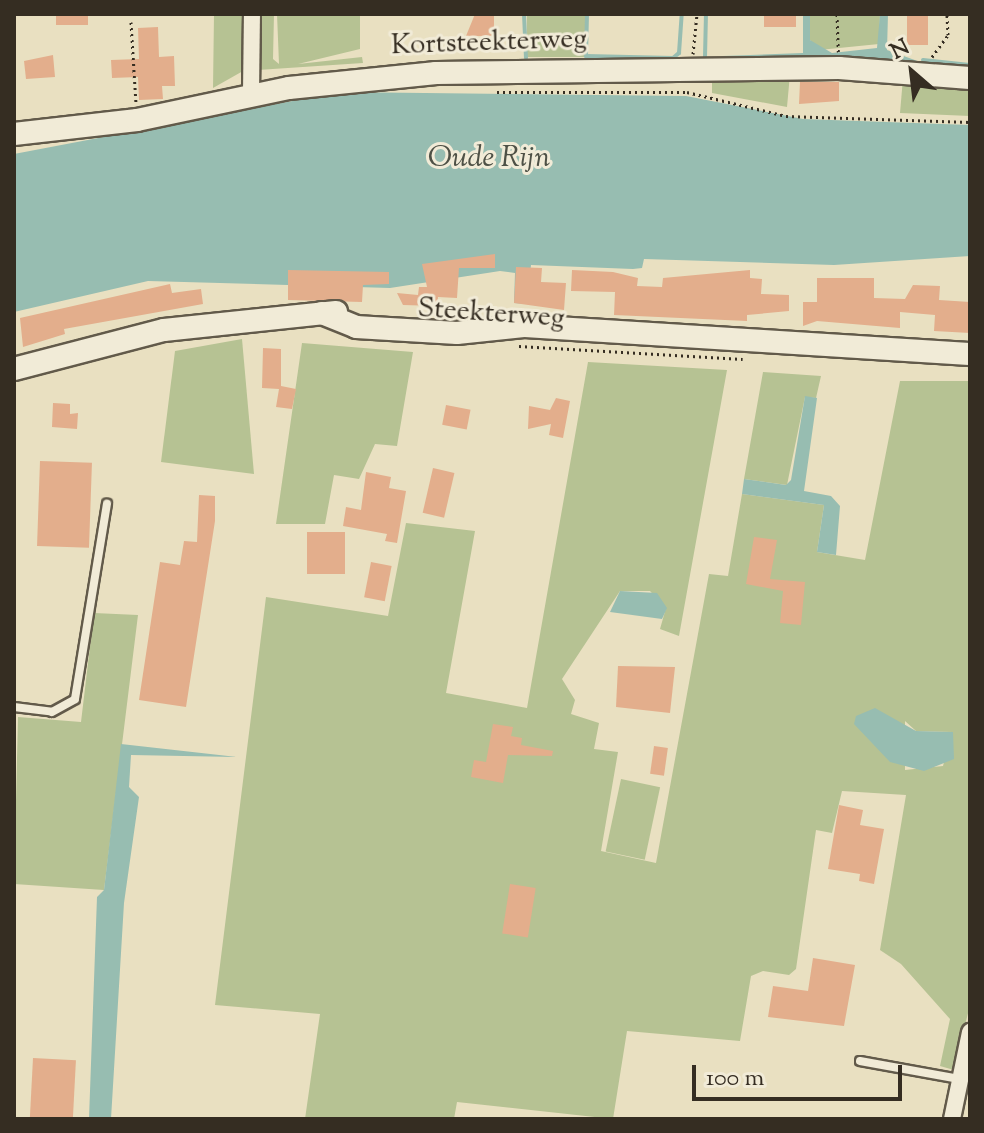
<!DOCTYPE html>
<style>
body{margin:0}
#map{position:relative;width:984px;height:1133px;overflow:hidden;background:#e9e0c1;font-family:"Sorts Mill Goudy",serif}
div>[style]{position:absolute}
.green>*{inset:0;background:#b6c293;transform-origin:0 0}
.water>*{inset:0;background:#97bdb1}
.stream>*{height:4px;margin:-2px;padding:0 2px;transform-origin:2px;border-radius:2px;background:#97bdb1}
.building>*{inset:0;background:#e3ae8c;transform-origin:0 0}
.path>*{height:3px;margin-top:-1.5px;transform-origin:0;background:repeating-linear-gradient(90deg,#352d22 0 2px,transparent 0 6px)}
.roads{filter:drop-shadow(2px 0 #625a4a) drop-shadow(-2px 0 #625a4a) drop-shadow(0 2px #625a4a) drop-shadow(0 -2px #625a4a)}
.lane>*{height:8px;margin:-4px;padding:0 4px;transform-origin:4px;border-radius:4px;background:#f1ebd7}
.street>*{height:16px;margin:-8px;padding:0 8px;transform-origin:8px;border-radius:8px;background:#f1ebd7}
.secondary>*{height:22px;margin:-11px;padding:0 11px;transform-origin:11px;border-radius:11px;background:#f1ebd7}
span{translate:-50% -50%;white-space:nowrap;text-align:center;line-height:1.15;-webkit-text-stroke:6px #f1ebd7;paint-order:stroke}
.street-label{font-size:28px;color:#352d22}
.water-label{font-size:30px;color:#4e5146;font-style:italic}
.frame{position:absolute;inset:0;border:16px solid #352d22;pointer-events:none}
.north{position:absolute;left:872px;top:32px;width:80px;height:80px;-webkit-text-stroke:6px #f1ebd7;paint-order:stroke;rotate:332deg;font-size:22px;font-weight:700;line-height:32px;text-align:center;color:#352d22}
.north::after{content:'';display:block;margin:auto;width:28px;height:36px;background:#352d22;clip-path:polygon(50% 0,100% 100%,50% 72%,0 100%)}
.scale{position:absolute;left:692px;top:1065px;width:210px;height:36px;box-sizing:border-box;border:4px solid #352d22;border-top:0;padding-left:10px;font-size:24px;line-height:28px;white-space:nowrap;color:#352d22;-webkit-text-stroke:6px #f1ebd7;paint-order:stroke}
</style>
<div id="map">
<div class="green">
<div style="clip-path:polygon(214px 14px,274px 14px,273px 59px,279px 64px,277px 14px,360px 14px,360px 49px,298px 64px,362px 57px,363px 63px,243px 71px,213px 88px)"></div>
<div style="left:527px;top:14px;width:60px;height:43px"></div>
<div style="clip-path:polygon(810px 14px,880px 14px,879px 44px,819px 50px,810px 40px)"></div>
<div style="clip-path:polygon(712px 74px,790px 74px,787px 107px,712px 93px)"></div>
<div style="clip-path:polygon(903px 78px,970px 85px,970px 116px,900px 113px)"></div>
<div style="clip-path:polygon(242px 339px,254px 474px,161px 462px,175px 351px)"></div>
<div style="clip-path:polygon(302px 343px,413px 352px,397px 446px,375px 444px,359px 479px,334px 475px,325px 524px,276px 524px)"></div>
<div style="clip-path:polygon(evenodd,588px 362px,727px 370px,679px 636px,660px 629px,666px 608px,650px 591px,620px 591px,562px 679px,575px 700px,571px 714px,599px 723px,594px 749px,618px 752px,601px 851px,656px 863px,709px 574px,728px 576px,742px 494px,824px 505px,817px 552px,865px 560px,900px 381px,970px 381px,970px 1005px,954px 1070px,940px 1066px,950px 1019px,901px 964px,880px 950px,906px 795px,842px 791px,832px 833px,816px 830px,796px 969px,789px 975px,763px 971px,751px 976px,740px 1041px,627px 1031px,613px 1119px,457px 1102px,454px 1119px,305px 1119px,320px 1014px,215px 1005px,266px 597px,388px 616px,406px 523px,475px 531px,446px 693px,527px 708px,588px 362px,905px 721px,916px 731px,952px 732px,943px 766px,905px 770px,905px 721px)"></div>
<div style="clip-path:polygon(763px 372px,821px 376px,816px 398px,805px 397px,787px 485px,744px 479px)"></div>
<div style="clip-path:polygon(94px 613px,138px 615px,104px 890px,14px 884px,18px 717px,81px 722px)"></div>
<div style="left:621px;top:779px;width:40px;height:74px;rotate:12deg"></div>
</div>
<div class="water">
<div style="clip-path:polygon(803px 14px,810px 14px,810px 40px,832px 53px,877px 48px,880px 14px,888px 14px,887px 50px,923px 63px,803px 58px)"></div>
<div style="clip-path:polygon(340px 92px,686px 96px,803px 119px,970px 125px,970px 256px,834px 265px,644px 259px,642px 268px,633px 269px,531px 265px,527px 304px,514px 303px,515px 273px,500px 271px,390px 288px,148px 281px,14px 312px,14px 154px)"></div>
<div style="clip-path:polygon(805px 396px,817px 398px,804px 491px,831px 496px,840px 506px,836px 555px,817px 552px,824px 505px,742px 494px,744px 479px,786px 485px,791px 480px)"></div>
<div style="clip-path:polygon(620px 591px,657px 593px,667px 608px,662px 619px,610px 612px)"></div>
<div style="clip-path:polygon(875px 708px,916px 731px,953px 732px,954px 759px,924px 771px,890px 762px,854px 724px,856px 716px)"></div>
<div style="clip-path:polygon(121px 744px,237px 757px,131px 755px,129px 787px,139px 797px,124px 903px,111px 1119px,89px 1119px,97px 897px,104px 890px)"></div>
</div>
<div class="stream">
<div style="left:524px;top:14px;width:44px;rotate:87.4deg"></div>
<div style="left:587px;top:14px;width:42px;rotate:91.4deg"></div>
<div style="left:586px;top:56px;width:87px;rotate:1.3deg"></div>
<div style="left:673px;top:58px;width:8px;rotate:-40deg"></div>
<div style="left:679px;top:53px;width:39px;rotate:-86deg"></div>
<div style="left:705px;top:57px;width:43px;rotate:-88.7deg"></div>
<div style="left:723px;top:58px;width:80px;rotate:-2.1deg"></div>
<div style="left:923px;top:60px;width:47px;rotate:6.1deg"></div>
</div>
<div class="building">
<div style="left:56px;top:14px;width:32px;height:11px"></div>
<div style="clip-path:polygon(475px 14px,494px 14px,494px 36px,466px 36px)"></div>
<div style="left:764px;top:14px;width:32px;height:13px"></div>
<div style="left:907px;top:14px;width:21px;height:31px"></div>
<div style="clip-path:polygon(158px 27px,159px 57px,174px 56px,175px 86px,162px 86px,163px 99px,139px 100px,138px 77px,112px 78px,111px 60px,139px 59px,138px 28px)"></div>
<div style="clip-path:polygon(53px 55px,55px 77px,26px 79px,24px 61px)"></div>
<div style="clip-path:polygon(800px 82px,839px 82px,839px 101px,799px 104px)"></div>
<div style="clip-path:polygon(495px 254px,495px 268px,459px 268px,457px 298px,438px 297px,437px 306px,403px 305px,397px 293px,418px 295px,419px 287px,427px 287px,422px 264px)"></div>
<div style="clip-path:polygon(516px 267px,542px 268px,541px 282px,566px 283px,564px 310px,514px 303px)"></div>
<div style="clip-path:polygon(288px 270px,389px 272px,389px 284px,363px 285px,362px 302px,288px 300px)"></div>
<div style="clip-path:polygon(572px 270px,613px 272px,638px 278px,637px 286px,662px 287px,663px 278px,750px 270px,750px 278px,762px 279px,761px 294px,789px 295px,789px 311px,747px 315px,747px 321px,614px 315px,615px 292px,571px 291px)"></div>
<div style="clip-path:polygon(817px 278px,874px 278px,874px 298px,905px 299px,913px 285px,940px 286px,939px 300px,970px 302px,970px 333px,934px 331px,935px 315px,900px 312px,900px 328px,817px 321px,803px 326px,803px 302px,817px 302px)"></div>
<div style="clip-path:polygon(170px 284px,172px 293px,201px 289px,203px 304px,64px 329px,65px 334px,23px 347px,20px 318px)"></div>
<div style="clip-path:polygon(263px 348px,281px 349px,281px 386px,296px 389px,292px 409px,276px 407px,279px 389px,262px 388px)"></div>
<div style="clip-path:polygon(556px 398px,570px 401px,563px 438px,549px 435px,551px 424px,528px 429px,529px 406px,550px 410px)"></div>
<div style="clip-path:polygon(53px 403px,70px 404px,70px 414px,78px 413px,77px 429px,52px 427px)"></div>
<div style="left:446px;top:405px;width:25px;height:20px;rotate:11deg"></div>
<div style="left:40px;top:461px;width:52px;height:85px;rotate:2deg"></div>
<div style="left:433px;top:468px;width:22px;height:46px;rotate:13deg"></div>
<div style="clip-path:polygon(366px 472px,391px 477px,389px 488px,406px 491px,397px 543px,385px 541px,387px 534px,343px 526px,346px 507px,361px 510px)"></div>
<div style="clip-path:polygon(199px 495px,215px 496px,215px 521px,186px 707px,139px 700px,160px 562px,180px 565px,184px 541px,197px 542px)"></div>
<div style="left:307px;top:532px;width:38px;height:42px"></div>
<div style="clip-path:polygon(754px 537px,777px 540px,770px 579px,805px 582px,801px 625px,780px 623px,783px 591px,746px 584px)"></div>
<div style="left:371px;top:562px;width:21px;height:36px;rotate:11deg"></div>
<div style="clip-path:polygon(618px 666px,675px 667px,670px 713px,616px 707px)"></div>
<div style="clip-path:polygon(493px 724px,513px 727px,511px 736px,522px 738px,521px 745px,553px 751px,552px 756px,508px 755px,503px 783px,471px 777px,474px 760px,486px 762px)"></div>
<div style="left:654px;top:746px;width:14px;height:28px;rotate:8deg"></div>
<div style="clip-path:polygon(839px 805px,863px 810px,860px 825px,884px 829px,874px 884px,859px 881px,860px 874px,828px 869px)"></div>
<div style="left:510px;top:884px;width:26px;height:50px;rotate:9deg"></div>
<div style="clip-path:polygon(813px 958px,855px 965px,844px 1026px,768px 1017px,773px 986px,808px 991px)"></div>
<div style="left:33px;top:1058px;width:43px;height:61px;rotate:3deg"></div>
</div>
<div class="path">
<div style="left:837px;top:14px;width:38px;rotate:88deg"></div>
<div style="left:131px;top:22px;width:82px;rotate:86.5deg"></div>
<div style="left:693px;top:54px;width:40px;rotate:-84.3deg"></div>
<div style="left:932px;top:57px;width:27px;rotate:-54deg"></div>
<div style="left:948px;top:35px;width:21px;rotate:-93deg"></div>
<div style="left:497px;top:92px;width:190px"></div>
<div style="left:687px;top:92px;width:102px;rotate:13.6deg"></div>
<div style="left:786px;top:116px;width:184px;rotate:1.9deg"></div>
<div style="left:519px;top:346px;width:224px;rotate:3.3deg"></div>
</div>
<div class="roads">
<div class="lane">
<div style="left:14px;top:707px;width:38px;rotate:7deg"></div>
<div style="left:52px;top:712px;width:26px;rotate:-29deg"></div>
<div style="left:75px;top:699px;width:198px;rotate:-80.7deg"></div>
<div style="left:860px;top:1061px;width:101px;rotate:10.3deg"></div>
</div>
<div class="street">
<div style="left:251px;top:93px;width:79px;rotate:-89.3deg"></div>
<div style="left:952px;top:1119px;width:89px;rotate:-78.3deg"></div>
</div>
<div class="secondary">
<div style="left:14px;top:134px;width:124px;rotate:-6.5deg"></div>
<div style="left:137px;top:120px;width:155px;rotate:-11.9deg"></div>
<div style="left:289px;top:88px;width:148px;rotate:-5.8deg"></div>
<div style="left:436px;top:73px;width:403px;rotate:-0.7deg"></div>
<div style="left:839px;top:68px;width:131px;rotate:4.4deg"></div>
<div style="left:322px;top:313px;width:37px;rotate:22deg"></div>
<div style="left:356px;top:327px;width:101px;rotate:3.4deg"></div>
<div style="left:457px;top:333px;width:67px;rotate:-6deg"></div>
<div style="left:524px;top:326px;width:447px;rotate:3.6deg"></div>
<div style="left:14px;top:369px;width:155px;rotate:-14.6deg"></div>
<div style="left:164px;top:330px;width:173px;rotate:-6deg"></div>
</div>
</div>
<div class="street-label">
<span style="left:489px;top:43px;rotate:-2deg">Kortsteekterweg</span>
<span style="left:491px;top:314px;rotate:4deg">Steekterweg</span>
</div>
<div class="water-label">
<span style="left:489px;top:159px">Oude Rijn</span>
</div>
<div class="frame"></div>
<div class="north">N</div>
<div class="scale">100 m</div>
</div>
